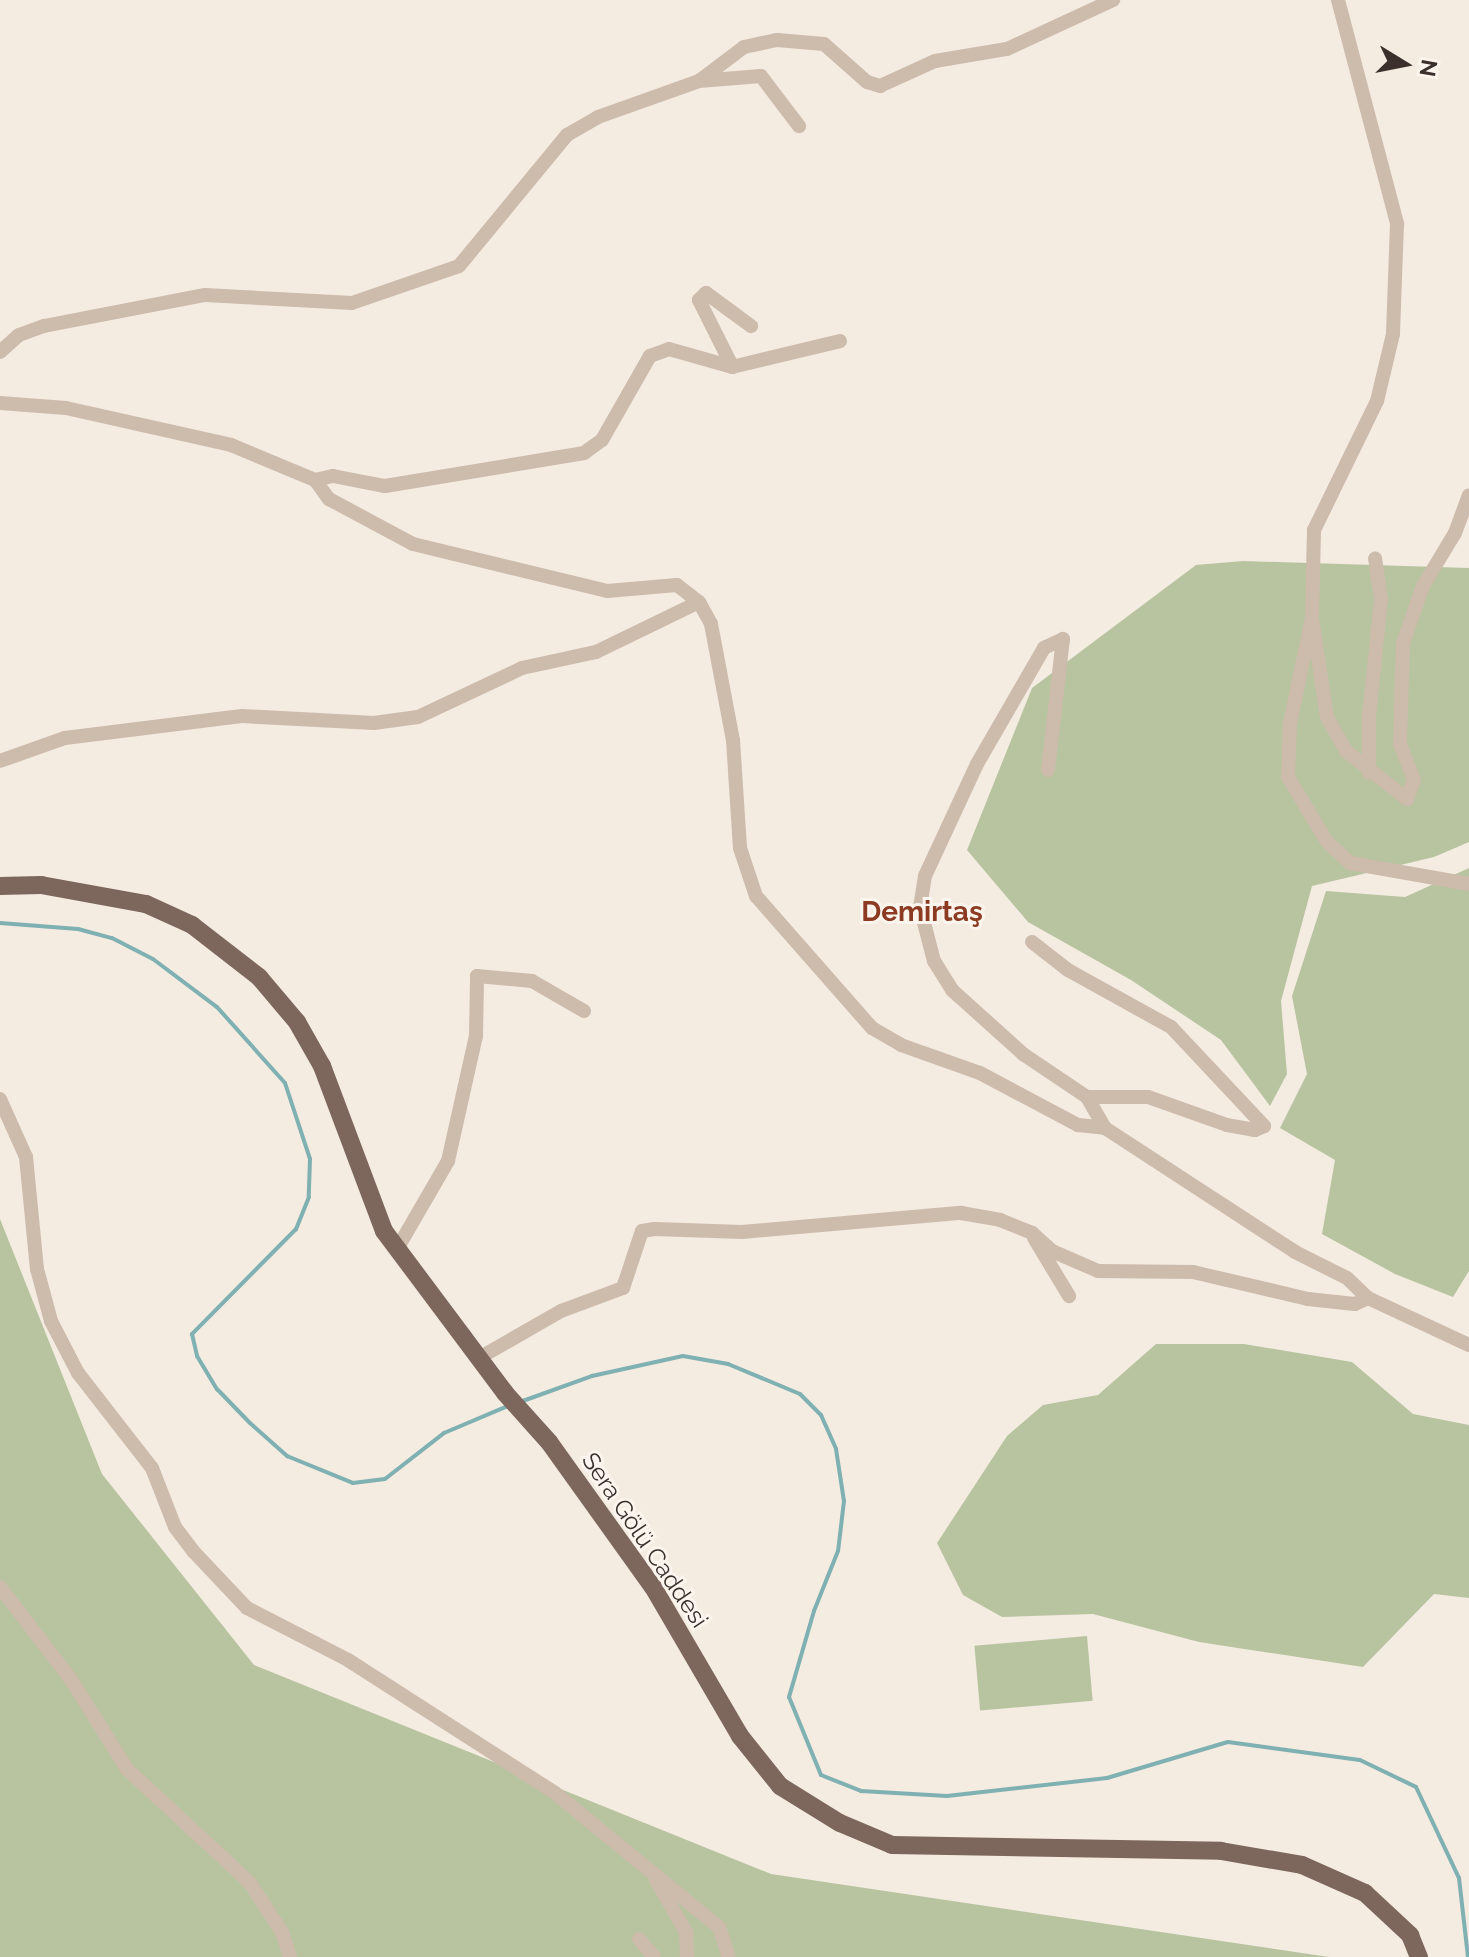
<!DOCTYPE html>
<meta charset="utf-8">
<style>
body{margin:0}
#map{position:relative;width:1469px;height:1957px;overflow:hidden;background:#f4ebe1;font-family:Raleway,sans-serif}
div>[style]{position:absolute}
.green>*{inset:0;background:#b8c4a0;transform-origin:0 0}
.stream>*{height:4px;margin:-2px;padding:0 2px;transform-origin:2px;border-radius:2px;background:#7fb0b2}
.minor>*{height:14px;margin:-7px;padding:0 7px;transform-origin:7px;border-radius:7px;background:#cdbbac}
.major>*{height:18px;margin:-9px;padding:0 9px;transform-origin:9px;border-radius:9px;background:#7d675c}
span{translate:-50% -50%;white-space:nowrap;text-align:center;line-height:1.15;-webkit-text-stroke:6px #fbf5ee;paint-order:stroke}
.street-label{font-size:24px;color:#3b302b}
.quarter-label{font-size:28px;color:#8c3b22;font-weight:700}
.north{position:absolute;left:1365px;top:24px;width:80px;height:80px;-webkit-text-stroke:6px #fbf5ee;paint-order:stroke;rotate:100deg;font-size:22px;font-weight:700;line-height:32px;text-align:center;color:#3b302b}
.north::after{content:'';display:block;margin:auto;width:28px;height:36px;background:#3b302b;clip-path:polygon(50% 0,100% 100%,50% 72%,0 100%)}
</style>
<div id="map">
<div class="green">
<div style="clip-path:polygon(1243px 561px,1469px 568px,1469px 842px,1434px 857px,1312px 886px,1281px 1001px,1287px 1074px,1270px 1106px,1221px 1040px,1131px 980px,1028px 922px,967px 850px,1032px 688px,1196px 565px)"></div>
<div style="clip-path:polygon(1469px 868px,1469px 1271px,1453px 1297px,1395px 1274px,1322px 1234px,1335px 1160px,1280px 1128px,1307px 1074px,1292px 996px,1326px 891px,1405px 897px)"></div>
<div style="clip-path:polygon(0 1219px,102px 1474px,254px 1665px,771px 1874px,1329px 1957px,0 1957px)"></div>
<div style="clip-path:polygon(1156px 1344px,1244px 1344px,1352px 1362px,1413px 1414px,1469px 1425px,1469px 1598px,1434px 1594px,1363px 1667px,1199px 1642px,1093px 1614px,1002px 1617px,963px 1595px,937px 1543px,1007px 1436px,1043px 1405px,1098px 1395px)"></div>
<div style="left:1087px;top:1636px;width:65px;height:113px;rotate:85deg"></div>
</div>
<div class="stream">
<div style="left:0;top:923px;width:78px;rotate:4.4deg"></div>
<div style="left:78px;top:929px;width:35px;rotate:15deg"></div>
<div style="left:112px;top:938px;width:46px;rotate:27.1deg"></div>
<div style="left:153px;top:959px;width:80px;rotate:36.9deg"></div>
<div style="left:217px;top:1007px;width:102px;rotate:48.2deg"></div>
<div style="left:285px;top:1083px;width:80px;rotate:71.8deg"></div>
<div style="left:310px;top:1159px;width:38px;rotate:92deg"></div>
<div style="left:309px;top:1197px;width:35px;rotate:112deg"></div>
<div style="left:296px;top:1229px;width:148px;rotate:134.7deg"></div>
<div style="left:192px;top:1334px;width:23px;rotate:77deg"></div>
<div style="left:197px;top:1356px;width:39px;rotate:59deg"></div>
<div style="left:217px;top:1389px;width:47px;rotate:45.9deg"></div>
<div style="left:250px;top:1423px;width:50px;rotate:41.7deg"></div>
<div style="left:287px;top:1456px;width:71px;rotate:22.2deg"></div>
<div style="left:353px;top:1483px;width:32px;rotate:-7deg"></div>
<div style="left:385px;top:1479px;width:75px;rotate:-37.9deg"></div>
<div style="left:444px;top:1433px;width:69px;rotate:-22.9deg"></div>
<div style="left:520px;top:1402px;width:77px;rotate:-19.9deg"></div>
<div style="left:592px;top:1376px;width:93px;rotate:-12.4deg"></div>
<div style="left:683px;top:1356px;width:46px;rotate:10.1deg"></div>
<div style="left:728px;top:1364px;width:78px;rotate:22.6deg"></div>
<div style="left:800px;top:1394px;width:30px;rotate:45deg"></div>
<div style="left:821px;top:1415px;width:37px;rotate:66deg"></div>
<div style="left:836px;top:1449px;width:53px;rotate:81.3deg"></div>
<div style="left:844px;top:1501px;width:50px;rotate:96.8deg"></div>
<div style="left:838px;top:1551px;width:65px;rotate:111.8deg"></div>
<div style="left:814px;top:1611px;width:90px;rotate:106.2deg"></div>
<div style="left:789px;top:1697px;width:84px;rotate:67.7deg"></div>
<div style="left:821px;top:1775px;width:43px;rotate:21.8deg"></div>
<div style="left:861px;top:1791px;width:86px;rotate:3.3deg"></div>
<div style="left:947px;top:1796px;width:161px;rotate:-6.4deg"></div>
<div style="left:1107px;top:1778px;width:126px;rotate:-16.6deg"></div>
<div style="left:1228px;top:1742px;width:133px;rotate:7.8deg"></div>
<div style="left:1360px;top:1760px;width:62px;rotate:25.7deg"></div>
<div style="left:1416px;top:1787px;width:101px;rotate:64.7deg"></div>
<div style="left:1459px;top:1878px;width:80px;rotate:83.5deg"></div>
</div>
<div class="minor">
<div style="left:1338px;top:0;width:232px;rotate:75.2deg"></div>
<div style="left:1397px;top:224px;width:110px;rotate:92.1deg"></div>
<div style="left:1393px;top:334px;width:69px;rotate:103.4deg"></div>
<div style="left:1377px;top:401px;width:144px;rotate:116deg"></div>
<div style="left:1314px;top:530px;width:88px;rotate:91.3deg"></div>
<div style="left:1312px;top:618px;width:107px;rotate:101.8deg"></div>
<div style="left:1290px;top:723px;width:54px;rotate:92.1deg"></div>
<div style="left:1288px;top:777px;width:76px;rotate:59deg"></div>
<div style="left:1327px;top:842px;width:31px;rotate:42deg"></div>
<div style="left:1350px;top:863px;width:121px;rotate:10deg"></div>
<div style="left:699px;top:81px;width:62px;rotate:-4.6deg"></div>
<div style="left:761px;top:76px;width:63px;rotate:52.8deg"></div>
<div style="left:0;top:352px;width:25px;rotate:-42deg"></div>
<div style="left:19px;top:335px;width:27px;rotate:-20deg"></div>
<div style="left:44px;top:326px;width:164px;rotate:-10.9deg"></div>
<div style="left:205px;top:295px;width:147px;rotate:3.1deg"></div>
<div style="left:352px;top:303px;width:113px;rotate:-19.1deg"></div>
<div style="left:459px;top:266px;width:170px;rotate:-50.5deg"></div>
<div style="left:567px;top:135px;width:36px;rotate:-30deg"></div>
<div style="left:598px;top:117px;width:107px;rotate:-19.6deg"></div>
<div style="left:699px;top:81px;width:56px;rotate:-37.1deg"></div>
<div style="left:744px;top:47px;width:34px;rotate:-12deg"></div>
<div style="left:777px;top:40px;width:47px;rotate:4.9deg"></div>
<div style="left:824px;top:44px;width:57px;rotate:41.5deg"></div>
<div style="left:867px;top:82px;width:14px;rotate:17deg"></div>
<div style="left:880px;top:86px;width:60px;rotate:-24.4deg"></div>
<div style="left:935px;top:61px;width:73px;rotate:-9.5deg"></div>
<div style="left:1007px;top:49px;width:117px;rotate:-24.8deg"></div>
<div style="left:732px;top:366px;width:74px;rotate:-116.6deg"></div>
<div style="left:699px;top:300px;width:10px;rotate:-45deg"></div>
<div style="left:706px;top:293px;width:56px;rotate:36.3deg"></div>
<div style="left:0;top:403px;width:66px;rotate:4.3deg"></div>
<div style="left:66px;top:408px;width:169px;rotate:12.6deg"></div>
<div style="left:231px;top:445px;width:91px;rotate:22.6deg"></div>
<div style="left:315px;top:480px;width:24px;rotate:54deg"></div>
<div style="left:329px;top:499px;width:95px;rotate:28.2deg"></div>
<div style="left:413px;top:544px;width:200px;rotate:13.6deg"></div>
<div style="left:607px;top:591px;width:70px;rotate:-4.9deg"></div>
<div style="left:677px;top:585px;width:28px;rotate:38deg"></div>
<div style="left:699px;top:602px;width:25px;rotate:61deg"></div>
<div style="left:711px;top:624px;width:118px;rotate:79.3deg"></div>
<div style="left:733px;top:740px;width:108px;rotate:86.3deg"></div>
<div style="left:740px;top:848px;width:51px;rotate:71.6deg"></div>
<div style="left:756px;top:896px;width:176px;rotate:48.7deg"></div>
<div style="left:872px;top:1028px;width:34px;rotate:30deg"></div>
<div style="left:901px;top:1045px;width:84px;rotate:19.5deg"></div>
<div style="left:980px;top:1073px;width:111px;rotate:28deg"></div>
<div style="left:1078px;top:1125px;width:27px;rotate:6deg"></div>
<div style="left:315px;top:480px;width:18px;rotate:-13deg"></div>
<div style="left:333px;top:476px;width:53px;rotate:10.9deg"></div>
<div style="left:385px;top:486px;width:202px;rotate:-9.4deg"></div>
<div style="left:584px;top:453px;width:22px;rotate:-36deg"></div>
<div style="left:602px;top:440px;width:97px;rotate:-60.3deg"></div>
<div style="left:650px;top:356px;width:20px;rotate:-20deg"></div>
<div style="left:669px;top:349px;width:66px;rotate:15.9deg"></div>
<div style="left:732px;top:367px;width:111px;rotate:-13.5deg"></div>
<div style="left:1312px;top:618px;width:100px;rotate:81.4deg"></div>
<div style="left:1327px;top:717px;width:39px;rotate:61deg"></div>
<div style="left:1346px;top:751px;width:78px;rotate:38.2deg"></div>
<div style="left:1407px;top:799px;width:20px;rotate:-70deg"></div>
<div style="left:1414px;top:780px;width:40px;rotate:-111deg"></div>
<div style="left:1400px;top:743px;width:100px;rotate:-88.3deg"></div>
<div style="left:1403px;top:643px;width:60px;rotate:-70.7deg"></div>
<div style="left:1423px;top:586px;width:62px;rotate:-58.9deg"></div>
<div style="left:1455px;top:533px;width:40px;rotate:-69.8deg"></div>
<div style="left:0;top:761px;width:69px;rotate:-19.5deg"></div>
<div style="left:65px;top:738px;width:178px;rotate:-7.1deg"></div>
<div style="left:242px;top:716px;width:132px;rotate:3deg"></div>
<div style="left:374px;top:723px;width:44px;rotate:-7.8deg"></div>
<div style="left:418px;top:717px;width:115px;rotate:-25.2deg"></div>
<div style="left:522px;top:668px;width:76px;rotate:-12.2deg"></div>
<div style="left:596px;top:652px;width:114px;rotate:-25.9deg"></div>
<div style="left:1048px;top:770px;width:132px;rotate:-83.5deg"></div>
<div style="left:1063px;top:639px;width:21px;rotate:155deg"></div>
<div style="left:1044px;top:648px;width:134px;rotate:120deg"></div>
<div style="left:977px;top:764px;width:123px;rotate:114.9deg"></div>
<div style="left:925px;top:876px;width:31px;rotate:99deg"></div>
<div style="left:920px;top:907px;width:56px;rotate:75.5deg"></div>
<div style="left:934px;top:961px;width:34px;rotate:58deg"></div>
<div style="left:952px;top:990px;width:96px;rotate:42deg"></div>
<div style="left:1023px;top:1054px;width:77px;rotate:33.9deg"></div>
<div style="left:1087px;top:1097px;width:36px;rotate:60deg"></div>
<div style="left:1105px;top:1128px;width:227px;rotate:33.1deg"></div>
<div style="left:1295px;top:1252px;width:58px;rotate:26.6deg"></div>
<div style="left:1347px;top:1278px;width:29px;rotate:44deg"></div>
<div style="left:1368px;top:1298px;width:111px;rotate:25deg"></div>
<div style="left:1369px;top:773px;width:57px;rotate:-90deg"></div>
<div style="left:1369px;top:716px;width:118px;rotate:-84.1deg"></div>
<div style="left:1381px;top:599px;width:41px;rotate:-98.3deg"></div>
<div style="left:1032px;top:942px;width:46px;rotate:37.9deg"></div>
<div style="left:1068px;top:970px;width:118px;rotate:29deg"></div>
<div style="left:1171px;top:1027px;width:136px;rotate:46.8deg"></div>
<div style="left:1264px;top:1126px;width:10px;rotate:156deg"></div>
<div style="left:1255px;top:1130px;width:28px;rotate:-170deg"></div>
<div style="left:1227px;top:1125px;width:84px;rotate:-160.5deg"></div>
<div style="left:1148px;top:1097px;width:61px;rotate:180deg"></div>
<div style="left:0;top:1099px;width:64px;rotate:65.9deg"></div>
<div style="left:26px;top:1157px;width:113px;rotate:84.4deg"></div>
<div style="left:37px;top:1269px;width:54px;rotate:74.9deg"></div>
<div style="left:51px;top:1321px;width:59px;rotate:62.6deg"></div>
<div style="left:78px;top:1373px;width:120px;rotate:52.1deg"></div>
<div style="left:152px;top:1468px;width:63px;rotate:68.7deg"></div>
<div style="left:175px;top:1527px;width:31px;rotate:53deg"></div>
<div style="left:194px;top:1552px;width:77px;rotate:46.6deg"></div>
<div style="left:247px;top:1608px;width:114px;rotate:27.2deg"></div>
<div style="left:348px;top:1660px;width:246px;rotate:32.7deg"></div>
<div style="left:555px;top:1793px;width:212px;rotate:39.3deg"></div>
<div style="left:719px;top:1927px;width:32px;rotate:72deg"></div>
<div style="left:1034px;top:1238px;width:68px;rotate:58.9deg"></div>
<div style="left:397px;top:1249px;width:102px;rotate:-59.9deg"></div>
<div style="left:448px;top:1161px;width:128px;rotate:-77.4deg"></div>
<div style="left:476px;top:1036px;width:60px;rotate:-89deg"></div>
<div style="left:477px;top:976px;width:55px;rotate:5.2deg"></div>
<div style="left:532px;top:981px;width:60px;rotate:30deg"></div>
<div style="left:479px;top:1358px;width:95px;rotate:-29.8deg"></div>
<div style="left:561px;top:1311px;width:66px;rotate:-20.4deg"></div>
<div style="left:623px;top:1288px;width:60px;rotate:-71.6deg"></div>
<div style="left:642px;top:1231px;width:13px;rotate:-9deg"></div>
<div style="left:655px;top:1229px;width:87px;rotate:2deg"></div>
<div style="left:742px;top:1232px;width:220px;rotate:-5deg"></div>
<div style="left:961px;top:1213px;width:40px;rotate:10deg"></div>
<div style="left:1000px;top:1220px;width:35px;rotate:22deg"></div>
<div style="left:1032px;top:1233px;width:27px;rotate:42deg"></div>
<div style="left:1052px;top:1251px;width:50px;rotate:23.5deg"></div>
<div style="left:1098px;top:1271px;width:95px;rotate:0.6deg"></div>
<div style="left:1193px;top:1272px;width:118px;rotate:13.2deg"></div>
<div style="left:1308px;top:1299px;width:47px;rotate:6.1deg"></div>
<div style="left:1355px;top:1304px;width:14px;rotate:-25deg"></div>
<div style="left:0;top:1587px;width:118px;rotate:52.5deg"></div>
<div style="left:72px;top:1681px;width:104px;rotate:58deg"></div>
<div style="left:127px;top:1769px;width:168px;rotate:42.8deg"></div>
<div style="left:250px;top:1883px;width:59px;rotate:56.9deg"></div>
<div style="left:282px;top:1932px;width:26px;rotate:72deg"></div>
<div style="left:656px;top:1880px;width:60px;rotate:60deg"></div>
<div style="left:686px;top:1932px;width:25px;rotate:88deg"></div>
<div style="left:639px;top:1939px;width:23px;rotate:50deg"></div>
</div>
<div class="major">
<div style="left:0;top:886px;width:41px;rotate:-1.4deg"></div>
<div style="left:41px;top:885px;width:107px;rotate:10.3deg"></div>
<div style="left:146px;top:904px;width:51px;rotate:24.5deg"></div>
<div style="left:192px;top:925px;width:85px;rotate:37.8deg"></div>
<div style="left:259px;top:977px;width:59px;rotate:49.8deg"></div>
<div style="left:297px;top:1022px;width:51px;rotate:60.4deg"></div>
<div style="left:322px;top:1066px;width:176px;rotate:69.4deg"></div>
<div style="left:384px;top:1231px;width:202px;rotate:53.2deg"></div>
<div style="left:505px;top:1393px;width:66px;rotate:48.1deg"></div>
<div style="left:549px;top:1442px;width:178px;rotate:54.4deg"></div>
<div style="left:653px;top:1587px;width:173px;rotate:59.7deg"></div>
<div style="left:740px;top:1736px;width:64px;rotate:51.3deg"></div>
<div style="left:780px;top:1786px;width:70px;rotate:31.7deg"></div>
<div style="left:840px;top:1823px;width:56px;rotate:22.9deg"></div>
<div style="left:892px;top:1845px;width:329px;rotate:1deg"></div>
<div style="left:1221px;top:1851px;width:82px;rotate:9.8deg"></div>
<div style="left:1302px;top:1865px;width:69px;rotate:24deg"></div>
<div style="left:1365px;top:1893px;width:62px;rotate:43deg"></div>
<div style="left:1410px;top:1935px;width:24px;rotate:68deg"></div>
</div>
<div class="street-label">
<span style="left:645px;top:1540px;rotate:56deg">Sera Gölü Caddesi</span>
</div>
<div class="quarter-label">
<span style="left:922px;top:912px">Demirtaş</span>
</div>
<div class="north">N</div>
</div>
